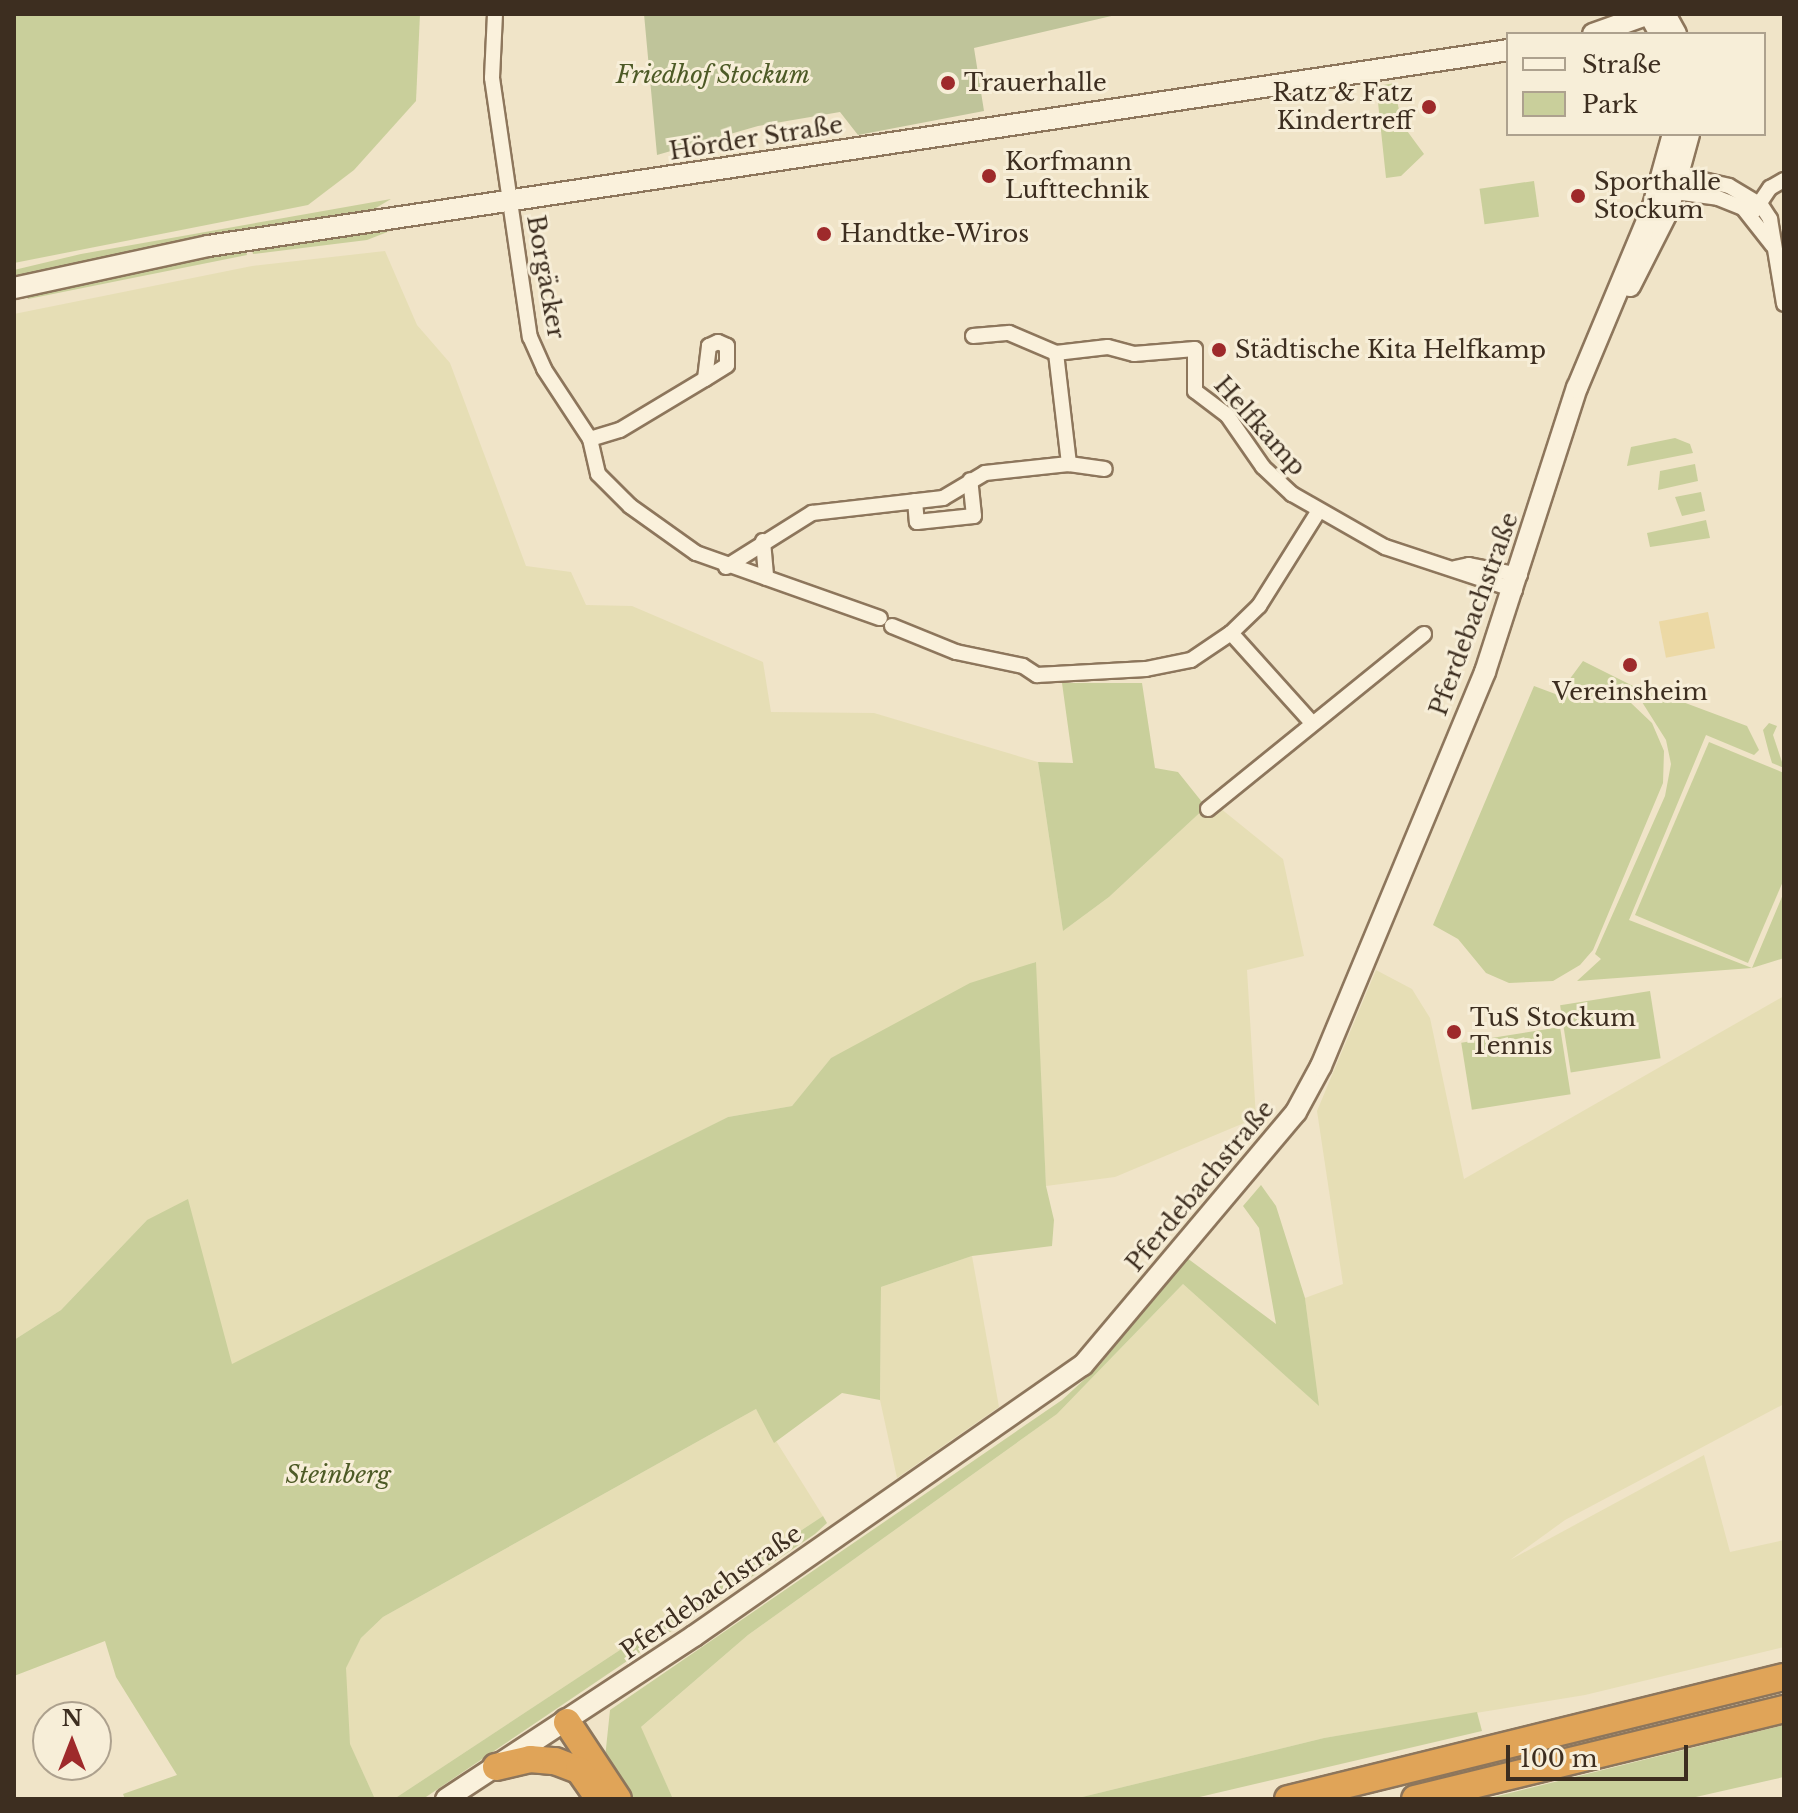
<!DOCTYPE html>
<meta charset="utf-8">
<style>
body{margin:0}
#map{position:relative;width:1798px;height:1813px;overflow:hidden;background:#f0e4c8;font-family:"Libre Baskerville",serif}
div>[style]{position:absolute}
.farmland>*{inset:0;background:#e6deb5}
.green>*{inset:0;background:#c9cf9b;transform-origin:0 0}
.sand>*{inset:0;background:#ecd9a5;transform-origin:0 0}
.cemetery>*{inset:0;background:#bfc49a}
.roads{filter:drop-shadow(2px 0 #8d765c) drop-shadow(-2px 0 #8d765c) drop-shadow(0 2px #8d765c) drop-shadow(0 -2px #8d765c)}
.street>*{height:14px;margin:-7px;padding:0 7px;transform-origin:7px;border-radius:7px;background:#faf1dc}
.secondary>*{height:20px;margin:-10px;padding:0 10px;transform-origin:10px;border-radius:10px;background:#faf1dc}
.highway>*{height:26px;margin:-13px;padding:0 13px;transform-origin:13px;border-radius:13px;background:#e0a458}
.dots>*{width:22px;height:22px;translate:-50% -50%;box-sizing:border-box;border:4px solid #f7eed8;border-radius:50%}
span{translate:-50% -50%;white-space:nowrap;text-align:center;line-height:1.15;-webkit-text-stroke:6px #f7eed8;paint-order:stroke}
.park-label{font-size:24px;color:#4d5a26;font-style:italic}
.poi-label{font-size:24px;color:#3d2e20}
.left{translate:0 -50%;text-align:left}
.right{translate:-100% -50%;text-align:right}
.street-label{font-size:24px;color:#3d2e20}
.frame{position:absolute;inset:0;border:16px solid #3d2e20;pointer-events:none}
.legend{position:absolute;left:1506px;top:32px;width:260px;height:104px;box-sizing:border-box;background:#f7eed8;border:2px solid #ada18e;margin:0;padding:10px 14px;list-style:none;font-size:24px;color:#3d2e20}
.legend li{display:flex;align-items:center;gap:16px;height:40px}
.legend b{width:40px;border:2px solid #ada18e}
.north{position:absolute;left:32px;top:1701px;width:80px;height:80px;box-sizing:border-box;background:#f7eed8;border:2px solid #ada18e;border-radius:50%;rotate:0deg;font-size:22px;font-weight:700;line-height:32px;text-align:center;color:#3d2e20}
.north::after{content:'';display:block;margin:auto;width:28px;height:36px;background:#9e2a2b;clip-path:polygon(50% 0,100% 100%,50% 72%,0 100%)}
.scale{position:absolute;left:1506px;top:1745px;width:182px;height:36px;box-sizing:border-box;border:4px solid #3d2e20;border-top:0;padding-left:10px;font-size:24px;line-height:28px;white-space:nowrap;color:#3d2e20;-webkit-text-stroke:6px #f7eed8;paint-order:stroke}
</style>
<div id="map">
<div class="farmland">
<div style="clip-path:polygon(385px 251px,417px 325px,450px 363px,526px 566px,571px 572px,586px 605px,632px 606px,763px 662px,771px 712px,874px 713px,1038px 762px,1063px 931px,1109px 897px,1206px 807px,1220px 808px,1283px 859px,1304px 956px,1247px 970px,1256px 1118px,1115px 1177px,1046px 1186px,1035px 962px,831px 1058px,792px 1106px,728px 1117px,232px 1365px,147px 1220px,61px 1310px,14px 1340px,14px 314px,252px 266px)"></div>
<div style="clip-path:polygon(1376px 970px,1412px 989px,1430px 1018px,1464px 1179px,1784px 996px,1784px 1404px,1565px 1520px,1510px 1560px,1704px 1455px,1730px 1552px,1784px 1540px,1784px 1647px,1585px 1695px,1324px 1738px,1074px 1799px,673px 1799px,640px 1728px,748px 1635px,1057px 1414px,1183px 1284px,1318px 1405px,1305px 1298px,1343px 1284px,1317px 1111px)"></div>
<div style="clip-path:polygon(972px 1256px,999px 1407px,897px 1478px,880px 1400px,881px 1287px)"></div>
<div style="clip-path:polygon(756px 1409px,823px 1516px,394px 1799px,375px 1799px,350px 1745px,345px 1705px,346px 1667px,361px 1638px,383px 1617px)"></div>
</div>
<div class="green">
<div style="clip-path:polygon(14px 14px,420px 14px,416px 101px,354px 170px,308px 205px,14px 263px)"></div>
<div style="clip-path:polygon(1395px 83px,1392px 96px,1396px 96px,1402px 124px,1424px 154px,1401px 176px,1386px 178px,1377px 93px,1371px 87px)"></div>
<div style="left:1534px;top:181px;width:36px;height:55px;rotate:82deg"></div>
<div style="clip-path:polygon(391px 199px,364px 215px,14px 280px,14px 270px,81px 254px)"></div>
<div style="clip-path:polygon(390px 231px,367px 240px,253px 254px,252px 250px)"></div>
<div style="clip-path:polygon(245px 249px,247px 255px,28px 299px,26px 295px,82px 278px)"></div>
<div style="clip-path:polygon(1675px 438px,1690px 444px,1693px 453px,1627px 466px,1631px 447px)"></div>
<div style="clip-path:polygon(1695px 464px,1698px 481px,1658px 490px,1660px 471px)"></div>
<div style="clip-path:polygon(1701px 492px,1705px 511px,1682px 516px,1675px 497px)"></div>
<div style="clip-path:polygon(1706px 520px,1710px 538px,1650px 547px,1647px 533px)"></div>
<div style="clip-path:polygon(1583px 661px,1633px 686px,1631px 703px,1652px 723px,1664px 751px,1663px 783px,1593px 950px,1580px 965px,1553px 981px,1509px 983px,1486px 973px,1458px 939px,1433px 925px,1534px 686px,1558px 695px)"></div>
<div style="clip-path:polygon(1062px 683px,1142px 683px,1155px 768px,1178px 772px,1206px 807px,1109px 897px,1063px 931px,1038px 762px,1073px 763px)"></div>
<div style="clip-path:polygon(1656px 692px,1747px 726px,1759px 750px,1754px 755px,1706px 735px,1629px 920px,1752px 968px,1784px 892px,1784px 958px,1752px 968px,1577px 981px,1601px 959px,1595px 954px,1665px 796px,1671px 764px,1666px 740px,1642px 702px,1645px 694px)"></div>
<div style="clip-path:polygon(1769px 723px,1777px 726px,1773px 735px,1784px 768px,1772px 763px,1769px 753px,1763px 730px)"></div>
<div style="clip-path:polygon(1709px 742px,1784px 773px,1784px 879px,1748px 963px,1635px 915px)"></div>
<div style="clip-path:polygon(1036px 962px,1046px 1186px,1054px 1220px,1052px 1246px,972px 1256px,881px 1287px,880px 1400px,842px 1393px,774px 1443px,756px 1409px,383px 1617px,361px 1638px,346px 1668px,350px 1744px,375px 1799px,125px 1799px,123px 1794px,177px 1775px,116px 1677px,105px 1641px,14px 1676px,14px 1340px,61px 1310px,147px 1220px,188px 1199px,232px 1364px,728px 1117px,792px 1106px,831px 1058px,970px 983px)"></div>
<div style="left:1650px;top:991px;width:68px;height:91px;rotate:81deg"></div>
<div style="left:1560px;top:1027px;width:68px;height:100px;rotate:81deg"></div>
<div style="clip-path:polygon(1261px 1185px,1276px 1206px,1305px 1298px,1319px 1406px,1183px 1284px,1057px 1414px,748px 1635px,641px 1727px,673px 1799px,631px 1799px,605px 1758px,610px 1710px,1062px 1400px,1099px 1366px,1187px 1258px,1276px 1324px,1259px 1228px,1243px 1206px)"></div>
<div style="clip-path:polygon(823px 1516px,827px 1523px,815px 1534px,423px 1799px,394px 1799px)"></div>
<div style="clip-path:polygon(1477px 1712px,1482px 1731px,1191px 1799px,1074px 1799px,1324px 1738px)"></div>
<div style="clip-path:polygon(1784px 1725px,1784px 1777px,1687px 1799px,1486px 1799px)"></div>
</div>
<div class="sand">
<div style="left:1708px;top:612px;width:37px;height:50px;rotate:79deg"></div>
</div>
<div class="cemetery">
<div style="clip-path:polygon(644px 14px,1120px 14px,974px 48px,984px 111px,858px 135px,840px 112px,758px 126px,657px 155px)"></div>
</div>
<div class="roads">
<div class="street">
<div style="left:495px;top:14px;width:64px;rotate:92.7deg"></div>
<div style="left:492px;top:78px;width:262px;rotate:81.7deg"></div>
<div style="left:530px;top:337px;width:35px;rotate:66deg"></div>
<div style="left:544px;top:369px;width:84px;rotate:56.7deg"></div>
<div style="left:590px;top:439px;width:36px;rotate:77deg"></div>
<div style="left:598px;top:474px;width:45px;rotate:45deg"></div>
<div style="left:630px;top:506px;width:81px;rotate:35.5deg"></div>
<div style="left:696px;top:553px;width:195px;rotate:19.5deg"></div>
<div style="left:1681px;top:175px;width:49px;rotate:12.9deg"></div>
<div style="left:1729px;top:186px;width:37px;rotate:31deg"></div>
<div style="left:1761px;top:205px;width:17px;rotate:57deg"></div>
<div style="left:1770px;top:219px;width:86px;rotate:80.6deg"></div>
<div style="left:1675px;top:192px;width:43px;rotate:7.9deg"></div>
<div style="left:1718px;top:198px;width:27px;rotate:22deg"></div>
<div style="left:1743px;top:208px;width:48px;rotate:51.7deg"></div>
<div style="left:1755px;top:210px;width:27px;rotate:-56deg"></div>
<div style="left:1770px;top:188px;width:16px;rotate:-30deg"></div>
<div style="left:973px;top:336px;width:36px;rotate:-5deg"></div>
<div style="left:1009px;top:333px;width:51px;rotate:23.1deg"></div>
<div style="left:1056px;top:353px;width:52px;rotate:-6.6deg"></div>
<div style="left:1108px;top:347px;width:27px;rotate:15deg"></div>
<div style="left:1134px;top:354px;width:61px;rotate:-4.7deg"></div>
<div style="left:1195px;top:349px;width:42px;rotate:90deg"></div>
<div style="left:1195px;top:391px;width:40px;rotate:37deg"></div>
<div style="left:1227px;top:415px;width:63px;rotate:55.3deg"></div>
<div style="left:1263px;top:467px;width:40px;rotate:43deg"></div>
<div style="left:1292px;top:494px;width:107px;rotate:29.7deg"></div>
<div style="left:1385px;top:547px;width:137px;rotate:18.3deg"></div>
<div style="left:1056px;top:353px;width:112px;rotate:83.3deg"></div>
<div style="left:590px;top:439px;width:31px;rotate:-17deg"></div>
<div style="left:620px;top:430px;width:99px;rotate:-31deg"></div>
<div style="left:705px;top:379px;width:26px;rotate:-32deg"></div>
<div style="left:727px;top:365px;width:19px;rotate:-90deg"></div>
<div style="left:727px;top:346px;width:10px;rotate:-156deg"></div>
<div style="left:718px;top:342px;width:10px;rotate:156deg"></div>
<div style="left:709px;top:346px;width:33px;rotate:97deg"></div>
<div style="left:915px;top:501px;width:21px;rotate:85deg"></div>
<div style="left:917px;top:522px;width:57px;rotate:-6deg"></div>
<div style="left:974px;top:516px;width:36px;rotate:-96deg"></div>
<div style="left:763px;top:541px;width:37px;rotate:85deg"></div>
<div style="left:726px;top:567px;width:102px;rotate:-32.1deg"></div>
<div style="left:812px;top:513px;width:132px;rotate:-6.5deg"></div>
<div style="left:943px;top:498px;width:49px;rotate:-30.8deg"></div>
<div style="left:985px;top:473px;width:84px;rotate:-6.1deg"></div>
<div style="left:1069px;top:464px;width:36px;rotate:8deg"></div>
<div style="left:1455px;top:568px;width:14px;rotate:-12deg"></div>
<div style="left:1469px;top:565px;width:52px;rotate:11.1deg"></div>
<div style="left:892px;top:626px;width:69px;rotate:22.1deg"></div>
<div style="left:956px;top:652px;width:68px;rotate:11.8deg"></div>
<div style="left:1023px;top:666px;width:17px;rotate:33deg"></div>
<div style="left:1037px;top:675px;width:109px;rotate:-3.2deg"></div>
<div style="left:1146px;top:669px;width:46px;rotate:-11.3deg"></div>
<div style="left:1191px;top:660px;width:48px;rotate:-34deg"></div>
<div style="left:1231px;top:633px;width:39px;rotate:-44deg"></div>
<div style="left:1259px;top:606px;width:111px;rotate:-57.9deg"></div>
<div style="left:1231px;top:633px;width:121px;rotate:48deg"></div>
<div style="left:1208px;top:809px;width:278px;rotate:-39deg"></div>
</div>
<div class="secondary">
<div style="left:1649px;top:14px;width:23px;rotate:61deg"></div>
<div style="left:1665px;top:14px;width:23px;rotate:61deg"></div>
<div style="left:1593px;top:34px;width:59px;rotate:-19.7deg"></div>
<div style="left:1630px;top:286px;width:84px;rotate:-63.1deg"></div>
<div style="left:1668px;top:211px;width:80px;rotate:-74.7deg"></div>
<div style="left:14px;top:288px;width:198px;rotate:-12.2deg"></div>
<div style="left:208px;top:246px;width:1315px;rotate:-8.57deg"></div>
<div style="left:446px;top:1799px;width:297px;rotate:-33.3deg"></div>
<div style="left:694px;top:1636px;width:474px;rotate:-34.9deg"></div>
<div style="left:1083px;top:1365px;width:331px;rotate:-49.9deg"></div>
<div style="left:1296px;top:1112px;width:52px;rotate:-61.5deg"></div>
<div style="left:1321px;top:1066px;width:427px;rotate:-67.4deg"></div>
<div style="left:1485px;top:672px;width:299px;rotate:-72.1deg"></div>
<div style="left:1577px;top:388px;width:197px;rotate:-67.3deg"></div>
<div style="left:1653px;top:206px;width:75px;rotate:-74.5deg"></div>
</div>
<div class="highway">
<div style="left:567px;top:1722px;width:92px;rotate:56.5deg"></div>
<div style="left:496px;top:1767px;width:35px;rotate:-13deg"></div>
<div style="left:530px;top:1759px;width:25px;rotate:5deg"></div>
<div style="left:555px;top:1761px;width:26px;rotate:21deg"></div>
<div style="left:579px;top:1770px;width:35px;rotate:55deg"></div>
<div style="left:1288px;top:1799px;width:511px;rotate:-13.82deg"></div>
<div style="left:1415px;top:1799px;width:380px;rotate:-13.7deg"></div>
</div>
</div>
<div class="dots">
<div style="left:948px;top:83px;background:#9e2a2b"></div>
<div style="left:1429px;top:107px;background:#9e2a2b"></div>
<div style="left:989px;top:176px;background:#9e2a2b"></div>
<div style="left:1578px;top:196px;background:#9e2a2b"></div>
<div style="left:824px;top:234px;background:#9e2a2b"></div>
<div style="left:1219px;top:350px;background:#9e2a2b"></div>
<div style="left:1630px;top:665px;background:#9e2a2b"></div>
<div style="left:1454px;top:1032px;background:#9e2a2b"></div>
</div>
<div class="park-label">
<span style="left:713px;top:75px">Friedhof Stockum</span>
<span style="left:338px;top:1475px">Steinberg</span>
</div>
<div class="poi-label">
<span class="left" style="left:964px;top:83px">Trauerhalle</span>
<span class="right" style="left:1413px;top:107px">Ratz &amp; Fatz<br>Kindertreff</span>
<span class="left" style="left:1005px;top:176px">Korfmann<br>Lufttechnik</span>
<span class="left" style="left:1594px;top:196px">Sporthalle<br>Stockum</span>
<span class="left" style="left:840px;top:234px">Handtke-Wiros</span>
<span class="left" style="left:1235px;top:350px">Städtische Kita Helfkamp</span>
<span style="left:1630px;top:692px">Vereinsheim</span>
<span class="left" style="left:1470px;top:1032px">TuS Stockum<br>Tennis</span>
</div>
<div class="street-label">
<span style="left:756px;top:138px;rotate:-9deg">Hörder Straße</span>
<span style="left:546px;top:277px;rotate:80deg">Borgäcker</span>
<span style="left:1260px;top:426px;rotate:48deg">Helfkamp</span>
<span style="left:1474px;top:614px;rotate:-70deg">Pferdebachstraße</span>
<span style="left:1200px;top:1186px;rotate:-50deg">Pferdebachstraße</span>
<span style="left:711px;top:1592px;rotate:-35deg">Pferdebachstraße</span>
</div>
<div class="frame"></div>
<ul class="legend">
<li><b style="height:10px;background:#faf1dc"></b>Straße</li>
<li><b style="height:22px;background:#c9cf9b"></b>Park</li>
</ul>
<div class="north">N</div>
<div class="scale">100 m</div>
</div>
